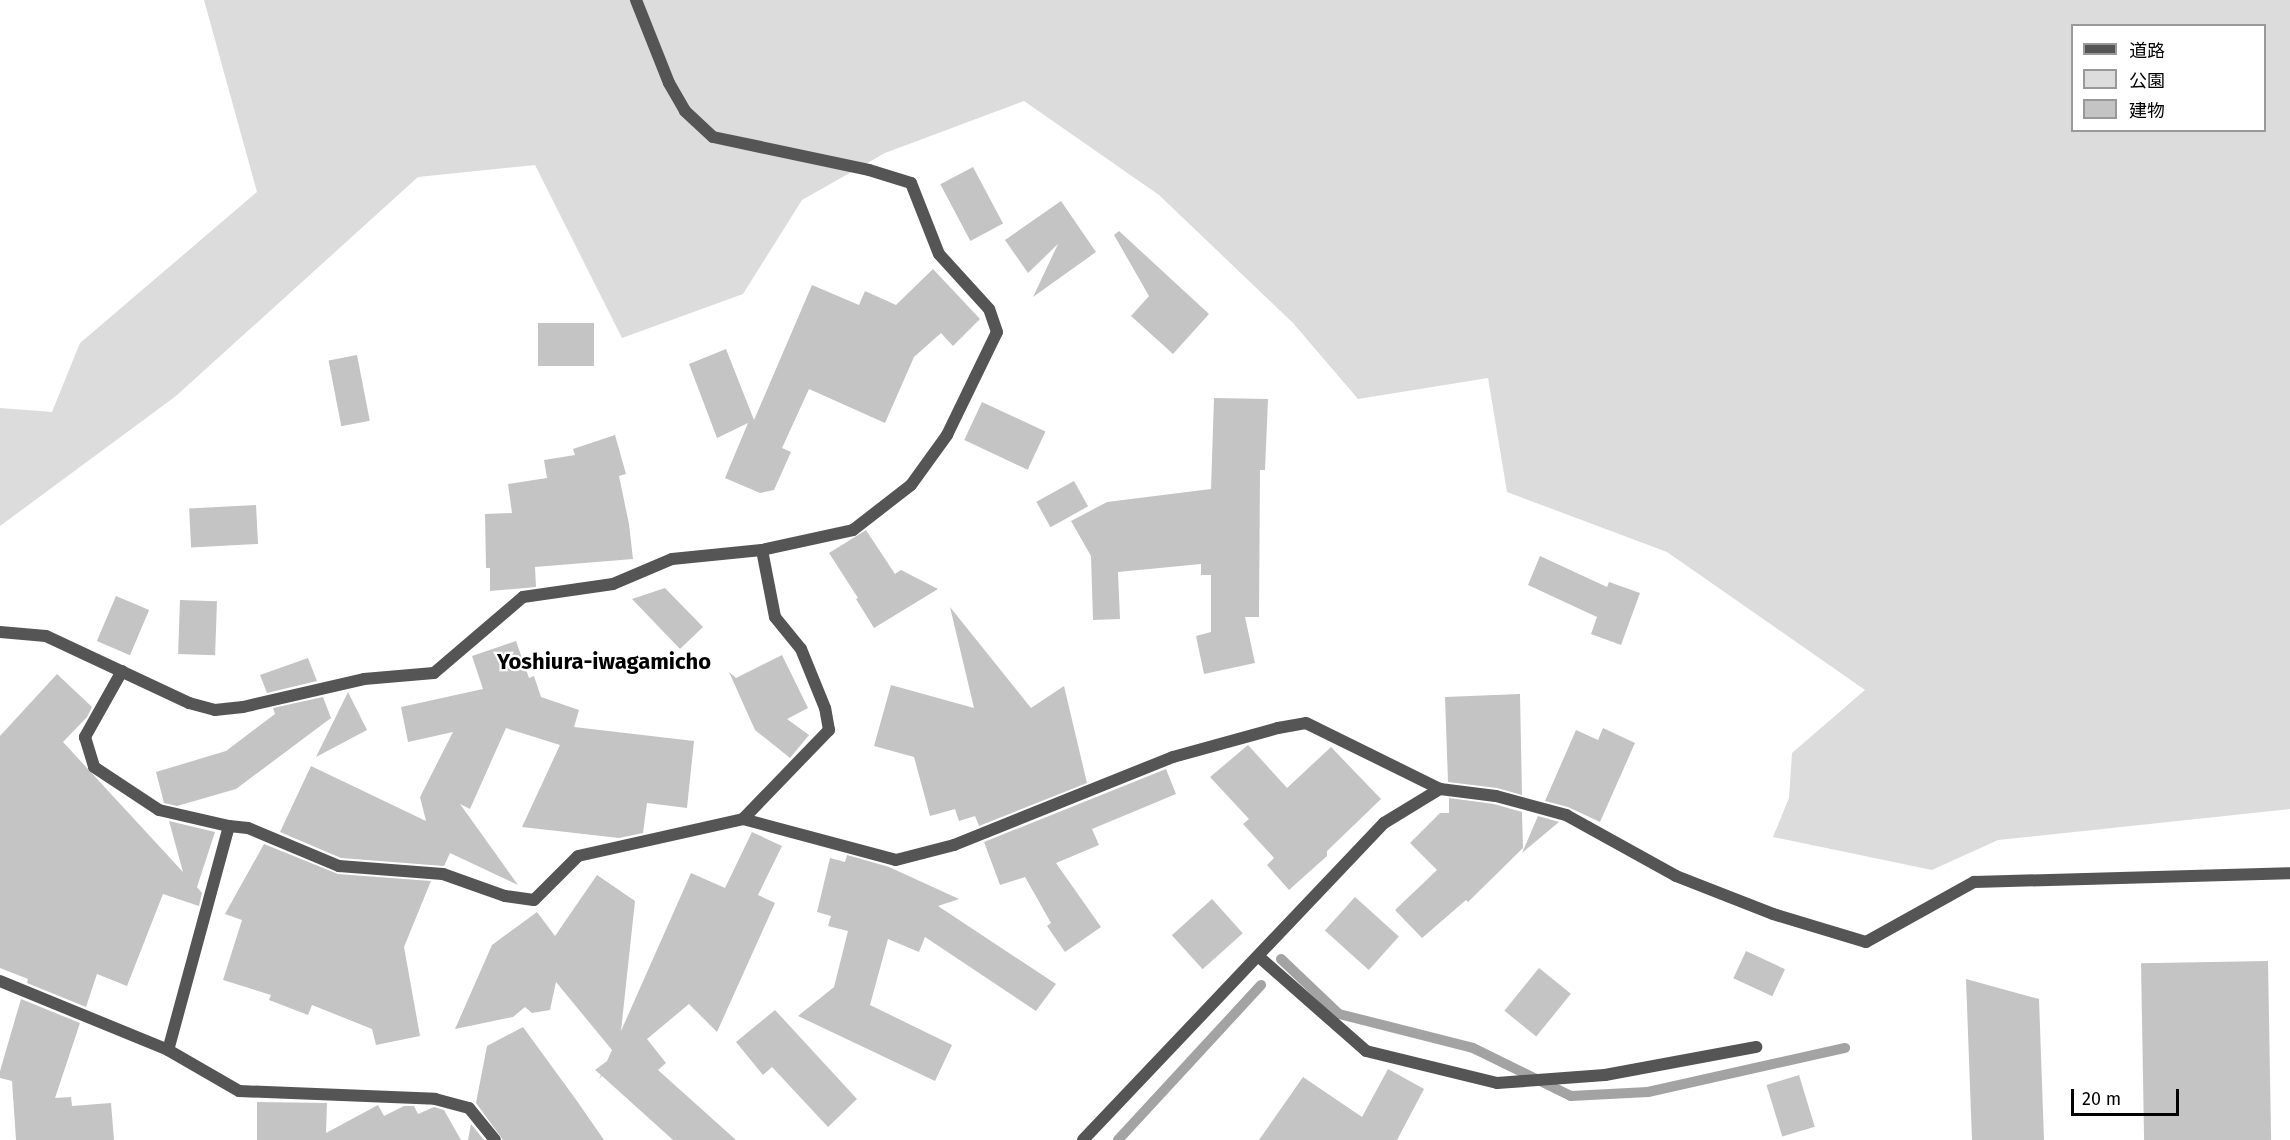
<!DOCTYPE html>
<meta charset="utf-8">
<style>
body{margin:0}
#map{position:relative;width:2290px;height:1140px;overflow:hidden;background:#fff;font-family:"Fira Sans","Noto Sans JP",sans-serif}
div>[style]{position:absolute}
.green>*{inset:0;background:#dcdcdc}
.stream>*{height:10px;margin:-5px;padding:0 5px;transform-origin:5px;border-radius:5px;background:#a3a3a3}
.building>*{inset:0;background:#c4c4c4;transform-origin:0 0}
.lane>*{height:12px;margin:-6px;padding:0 6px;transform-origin:6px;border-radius:6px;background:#555}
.street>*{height:12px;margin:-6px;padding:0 6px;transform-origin:6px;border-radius:6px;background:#555}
span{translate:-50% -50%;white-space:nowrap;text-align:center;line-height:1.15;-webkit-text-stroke:4.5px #fff;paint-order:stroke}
.neighbourhood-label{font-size:22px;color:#000;font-weight:700}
.legend{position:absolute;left:2071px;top:24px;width:195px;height:108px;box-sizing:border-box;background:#fff;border:2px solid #999;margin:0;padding:8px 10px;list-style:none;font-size:18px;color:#000}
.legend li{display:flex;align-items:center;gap:12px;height:30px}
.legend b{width:30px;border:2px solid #999}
.scale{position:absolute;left:2071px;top:1089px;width:108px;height:27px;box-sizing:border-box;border:3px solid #000;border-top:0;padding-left:8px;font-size:18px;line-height:21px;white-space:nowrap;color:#000;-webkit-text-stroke:4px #fff;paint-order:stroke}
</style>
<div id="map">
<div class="green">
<div style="clip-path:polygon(evenodd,204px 0,2290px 0,2290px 809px,1998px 840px,1932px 870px,1773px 837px,1789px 798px,1792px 753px,1865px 690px,1667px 552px,1507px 492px,1488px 378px,1358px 399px,1293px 323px,1159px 195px,1024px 101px,885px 153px,802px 200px,743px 294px,622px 338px,535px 165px,418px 177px,176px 396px,0 526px,0 408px,52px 412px,80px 343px,257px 192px,204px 0,2072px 26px,2264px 26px,2264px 130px,2072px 130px,2072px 26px)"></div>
</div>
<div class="stream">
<div style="left:1281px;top:959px;width:80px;rotate:43.5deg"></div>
<div style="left:1339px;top:1014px;width:138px;rotate:14.2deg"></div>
<div style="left:1473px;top:1048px;width:109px;rotate:26.1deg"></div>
<div style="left:1571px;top:1096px;width:77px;rotate:-3deg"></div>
<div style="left:1648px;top:1092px;width:202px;rotate:-12.6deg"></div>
<div style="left:1118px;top:1140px;width:211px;rotate:-47.3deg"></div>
</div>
<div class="building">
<div style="left:973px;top:167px;width:64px;height:37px;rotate:62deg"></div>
<div style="clip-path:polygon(1061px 201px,1096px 252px,1033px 297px,1058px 244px,1028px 273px,1005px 240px)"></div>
<div style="clip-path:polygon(1119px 231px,1209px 314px,1173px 354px,1131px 316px,1149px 296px,1114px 235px)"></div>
<div style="clip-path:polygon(933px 269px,980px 319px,953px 346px,941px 333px,914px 357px,885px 423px,809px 389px,782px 448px,791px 452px,774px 490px,760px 493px,725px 478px,748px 423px,717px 438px,689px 364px,726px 349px,754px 420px,812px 285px,859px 305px,865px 291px,896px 305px)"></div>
<div style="left:538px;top:323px;width:56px;height:43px"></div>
<div style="left:357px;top:355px;width:67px;height:29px;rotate:79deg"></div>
<div style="clip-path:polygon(1214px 398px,1268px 399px,1265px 470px,1260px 470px,1259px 617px,1245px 617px,1255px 663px,1204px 674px,1196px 636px,1211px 632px,1211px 575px,1201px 575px,1201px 564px,1118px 572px,1120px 619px,1093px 620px,1091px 556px,1071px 521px,1107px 502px,1211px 489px)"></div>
<div style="left:982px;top:402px;width:70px;height:42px;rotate:25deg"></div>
<div style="clip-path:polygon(615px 435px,626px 474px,619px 476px,629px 524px,633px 559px,535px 567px,536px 587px,490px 591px,490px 568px,486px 568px,485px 514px,512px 513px,508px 484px,547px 478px,544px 460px,575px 455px,573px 449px)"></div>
<div style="left:1074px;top:481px;width:29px;height:43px;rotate:61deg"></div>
<div style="left:256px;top:505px;width:39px;height:67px;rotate:87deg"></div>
<div style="clip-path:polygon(866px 530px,895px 574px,901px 570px,938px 589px,874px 628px,856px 599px,858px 598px,829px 553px)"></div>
<div style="clip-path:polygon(1540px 556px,1607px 587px,1609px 582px,1640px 593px,1621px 645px,1591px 634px,1597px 617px,1528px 585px)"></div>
<div style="clip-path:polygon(665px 588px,703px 627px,680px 649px,632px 599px)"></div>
<div style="left:116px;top:596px;width:36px;height:49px;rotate:23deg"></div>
<div style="left:180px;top:600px;width:37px;height:54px;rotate:2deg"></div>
<div style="clip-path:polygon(950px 607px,1031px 708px,1064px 686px,1087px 783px,979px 826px,975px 816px,959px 821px,955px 809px,930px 816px,914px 757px,874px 746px,891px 685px,974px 708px)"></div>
<div style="clip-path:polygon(516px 641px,529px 678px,534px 676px,541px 697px,579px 710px,574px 727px,694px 741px,687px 808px,647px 803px,643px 833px,619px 838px,522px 827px,560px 745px,506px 728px,470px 809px,460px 804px,518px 885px,450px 853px,444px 866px,341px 858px,280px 832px,311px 766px,426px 821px,420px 797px,453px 732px,408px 742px,401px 707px,483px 689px,472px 656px)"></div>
<div style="clip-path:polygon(782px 655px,808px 708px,787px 719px,809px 735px,790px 758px,755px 730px,729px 672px,736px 678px)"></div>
<div style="clip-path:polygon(308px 658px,317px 681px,267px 693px,260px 675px)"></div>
<div style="clip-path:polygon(57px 674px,92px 707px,87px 717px,63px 742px,183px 872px,169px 821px,215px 832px,197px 887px,202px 893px,199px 906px,163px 894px,127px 986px,97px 974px,86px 1007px,27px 983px,28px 979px,0 968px,0 736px)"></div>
<div style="clip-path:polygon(348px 692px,367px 730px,316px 757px)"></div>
<div style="clip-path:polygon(1520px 694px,1522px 795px,1497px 788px,1448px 782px,1445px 697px)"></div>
<div style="clip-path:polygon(323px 697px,331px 718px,236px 789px,177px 806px,164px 803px,156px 772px,226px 751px,275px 714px,273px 708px)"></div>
<div style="clip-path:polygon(1603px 728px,1635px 743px,1600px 822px,1568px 807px,1545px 801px,1576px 730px,1598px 740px)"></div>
<div style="clip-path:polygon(1248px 745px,1287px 788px,1331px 747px,1381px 799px,1327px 851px,1327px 856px,1289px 890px,1267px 865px,1274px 858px,1243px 824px,1249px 819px,1210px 777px)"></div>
<div style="clip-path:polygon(1166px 769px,1176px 794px,1092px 829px,1099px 845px,1056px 863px,1101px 927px,1065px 952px,1047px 926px,1051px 923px,1025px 877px,1000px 885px,984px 842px)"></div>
<div style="clip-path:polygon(1449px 798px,1494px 804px,1522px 812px,1523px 848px,1468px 902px,1466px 900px,1422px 938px,1395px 910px,1437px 870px,1410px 843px,1440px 813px,1449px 813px)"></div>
<div style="clip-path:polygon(1538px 816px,1559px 822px,1522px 853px)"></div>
<div style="clip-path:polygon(752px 832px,782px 846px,758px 895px,775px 903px,717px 1032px,689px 1004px,647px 1039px,666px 1063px,658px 1070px,736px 1140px,673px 1140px,602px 1076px,599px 1079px,601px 1075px,595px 1070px,607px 1061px,612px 1050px,556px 982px,550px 1010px,532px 1013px,525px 1007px,513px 1017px,455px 1029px,492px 945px,537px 912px,555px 936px,597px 875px,635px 901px,621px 1031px,691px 873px,725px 888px)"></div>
<div style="clip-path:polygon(264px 844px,338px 874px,431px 881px,404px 947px,420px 1036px,376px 1045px,372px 1029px,312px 1005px,308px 1015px,269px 1000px,271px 995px,223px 980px,242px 920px,225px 914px)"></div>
<div style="clip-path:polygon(847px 855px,889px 867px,959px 899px,938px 906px,1056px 984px,1036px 1011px,925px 937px,919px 952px,888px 939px,870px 1005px,952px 1045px,935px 1081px,798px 1016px,834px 987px,848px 931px,828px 926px,831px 916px,817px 912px,830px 858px,845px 862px)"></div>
<div style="left:1355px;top:897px;width:59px;height:45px;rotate:42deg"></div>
<div style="left:1212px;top:899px;width:46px;height:54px;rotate:48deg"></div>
<div style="left:1746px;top:951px;width:43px;height:30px;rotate:25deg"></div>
<div style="left:2268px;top:961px;width:179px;height:127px;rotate:89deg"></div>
<div style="left:1539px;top:968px;width:41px;height:55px;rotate:39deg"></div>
<div style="clip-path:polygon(1966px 979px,2039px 999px,2044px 1140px,1972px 1140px)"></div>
<div style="clip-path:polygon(21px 999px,80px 1023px,55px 1098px,71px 1097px,72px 1106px,111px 1103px,114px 1140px,16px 1140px,12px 1081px,0 1078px,0 1071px)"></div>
<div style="clip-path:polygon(775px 1010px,857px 1099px,828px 1127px,772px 1067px,763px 1075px,736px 1042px)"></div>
<div style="clip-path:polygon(523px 1027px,577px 1101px,604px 1140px,503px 1140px,476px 1103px,487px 1046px)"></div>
<div style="clip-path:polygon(1388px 1069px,1424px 1089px,1397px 1140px,1259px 1140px,1303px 1077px,1362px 1117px)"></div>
<div style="left:1799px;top:1075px;width:54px;height:34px;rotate:73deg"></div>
<div style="clip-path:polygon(257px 1102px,327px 1103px,326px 1133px,378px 1105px,384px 1116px,404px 1106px,414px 1106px,418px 1114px,434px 1107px,444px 1110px,461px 1140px,257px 1140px)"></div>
<div style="clip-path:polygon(471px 1124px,484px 1140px,468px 1140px)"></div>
</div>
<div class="lane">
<div style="left:636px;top:0;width:89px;rotate:68.3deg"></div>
<div style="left:669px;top:83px;width:32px;rotate:60deg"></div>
<div style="left:685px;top:111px;width:38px;rotate:43deg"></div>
<div style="left:713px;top:137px;width:159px;rotate:11.9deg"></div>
<div style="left:869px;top:170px;width:44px;rotate:17.2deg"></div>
<div style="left:911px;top:183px;width:76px;rotate:68.5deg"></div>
</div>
<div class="street">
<div style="left:0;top:632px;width:46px;rotate:5deg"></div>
<div style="left:46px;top:636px;width:158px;rotate:25.1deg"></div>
<div style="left:189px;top:703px;width:27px;rotate:15deg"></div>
<div style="left:215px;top:710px;width:28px;rotate:-6deg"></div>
<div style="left:243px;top:707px;width:124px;rotate:-13deg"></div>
<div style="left:364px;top:679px;width:70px;rotate:-4.9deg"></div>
<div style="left:434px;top:673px;width:117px;rotate:-40.5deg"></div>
<div style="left:523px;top:597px;width:91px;rotate:-8.2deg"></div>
<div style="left:613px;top:584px;width:64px;rotate:-23deg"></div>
<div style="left:672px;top:559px;width:90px;rotate:-5.7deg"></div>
<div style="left:762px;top:550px;width:93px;rotate:-12.4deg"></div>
<div style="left:853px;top:530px;width:73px;rotate:-37.8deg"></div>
<div style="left:911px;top:485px;width:62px;rotate:-54.2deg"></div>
<div style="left:947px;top:435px;width:114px;rotate:-64.1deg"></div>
<div style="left:997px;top:332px;width:24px;rotate:-109deg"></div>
<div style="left:989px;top:309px;width:74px;rotate:-132.3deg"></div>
<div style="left:122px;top:671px;width:76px;rotate:119.3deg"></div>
<div style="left:85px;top:737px;width:31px;rotate:73deg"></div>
<div style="left:94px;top:767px;width:78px;rotate:33.5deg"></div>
<div style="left:159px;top:810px;width:72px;rotate:12.9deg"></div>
<div style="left:229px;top:826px;width:232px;rotate:105.2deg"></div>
<div style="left:743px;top:819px;width:124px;rotate:-46deg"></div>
<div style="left:829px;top:730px;width:22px;rotate:-100deg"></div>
<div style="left:825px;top:708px;width:64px;rotate:-112.1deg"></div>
<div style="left:801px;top:649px;width:41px;rotate:-129.1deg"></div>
<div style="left:775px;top:617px;width:68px;rotate:-101deg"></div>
<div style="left:229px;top:826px;width:19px;rotate:6deg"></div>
<div style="left:248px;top:828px;width:99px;rotate:22.7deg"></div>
<div style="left:339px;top:866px;width:104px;rotate:4.4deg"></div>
<div style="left:443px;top:874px;width:66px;rotate:19.5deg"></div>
<div style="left:505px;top:896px;width:29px;rotate:8deg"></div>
<div style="left:534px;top:900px;width:62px;rotate:-45deg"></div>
<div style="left:578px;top:856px;width:169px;rotate:-12.6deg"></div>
<div style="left:743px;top:819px;width:158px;rotate:15deg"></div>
<div style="left:896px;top:860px;width:60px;rotate:-14.5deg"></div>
<div style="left:954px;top:845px;width:236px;rotate:-21.9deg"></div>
<div style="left:1173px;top:757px;width:109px;rotate:-15.4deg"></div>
<div style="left:1278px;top:728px;width:28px;rotate:-10deg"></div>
<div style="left:1306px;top:723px;width:149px;rotate:26.2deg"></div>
<div style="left:1440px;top:789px;width:56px;rotate:7.1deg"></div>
<div style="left:1496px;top:796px;width:73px;rotate:15.2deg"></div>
<div style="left:1566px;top:815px;width:126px;rotate:29deg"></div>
<div style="left:1676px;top:876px;width:104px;rotate:21.4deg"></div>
<div style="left:1773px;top:914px;width:97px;rotate:16.8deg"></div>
<div style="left:1866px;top:942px;width:124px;rotate:-29.1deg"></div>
<div style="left:1974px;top:882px;width:316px;rotate:-1.6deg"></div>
<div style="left:1258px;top:956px;width:144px;rotate:41.3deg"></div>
<div style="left:1366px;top:1051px;width:135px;rotate:13.7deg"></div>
<div style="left:1497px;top:1083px;width:108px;rotate:-4.2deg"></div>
<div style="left:1605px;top:1075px;width:154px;rotate:-10.5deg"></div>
<div style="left:0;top:981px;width:182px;rotate:22.3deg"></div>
<div style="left:168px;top:1050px;width:82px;rotate:30deg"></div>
<div style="left:239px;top:1091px;width:196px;rotate:2.3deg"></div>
<div style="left:435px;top:1099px;width:35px;rotate:15deg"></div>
<div style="left:469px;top:1108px;width:41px;rotate:50.9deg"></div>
<div style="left:1083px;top:1140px;width:437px;rotate:-46.5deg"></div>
<div style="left:1384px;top:823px;width:66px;rotate:-31.3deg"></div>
</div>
<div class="neighbourhood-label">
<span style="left:604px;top:662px">Yoshiura-iwagamicho</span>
</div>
<ul class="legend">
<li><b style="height:8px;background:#555"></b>道路</li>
<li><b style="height:16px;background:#dcdcdc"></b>公園</li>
<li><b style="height:16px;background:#c4c4c4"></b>建物</li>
</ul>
<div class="scale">20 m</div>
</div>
